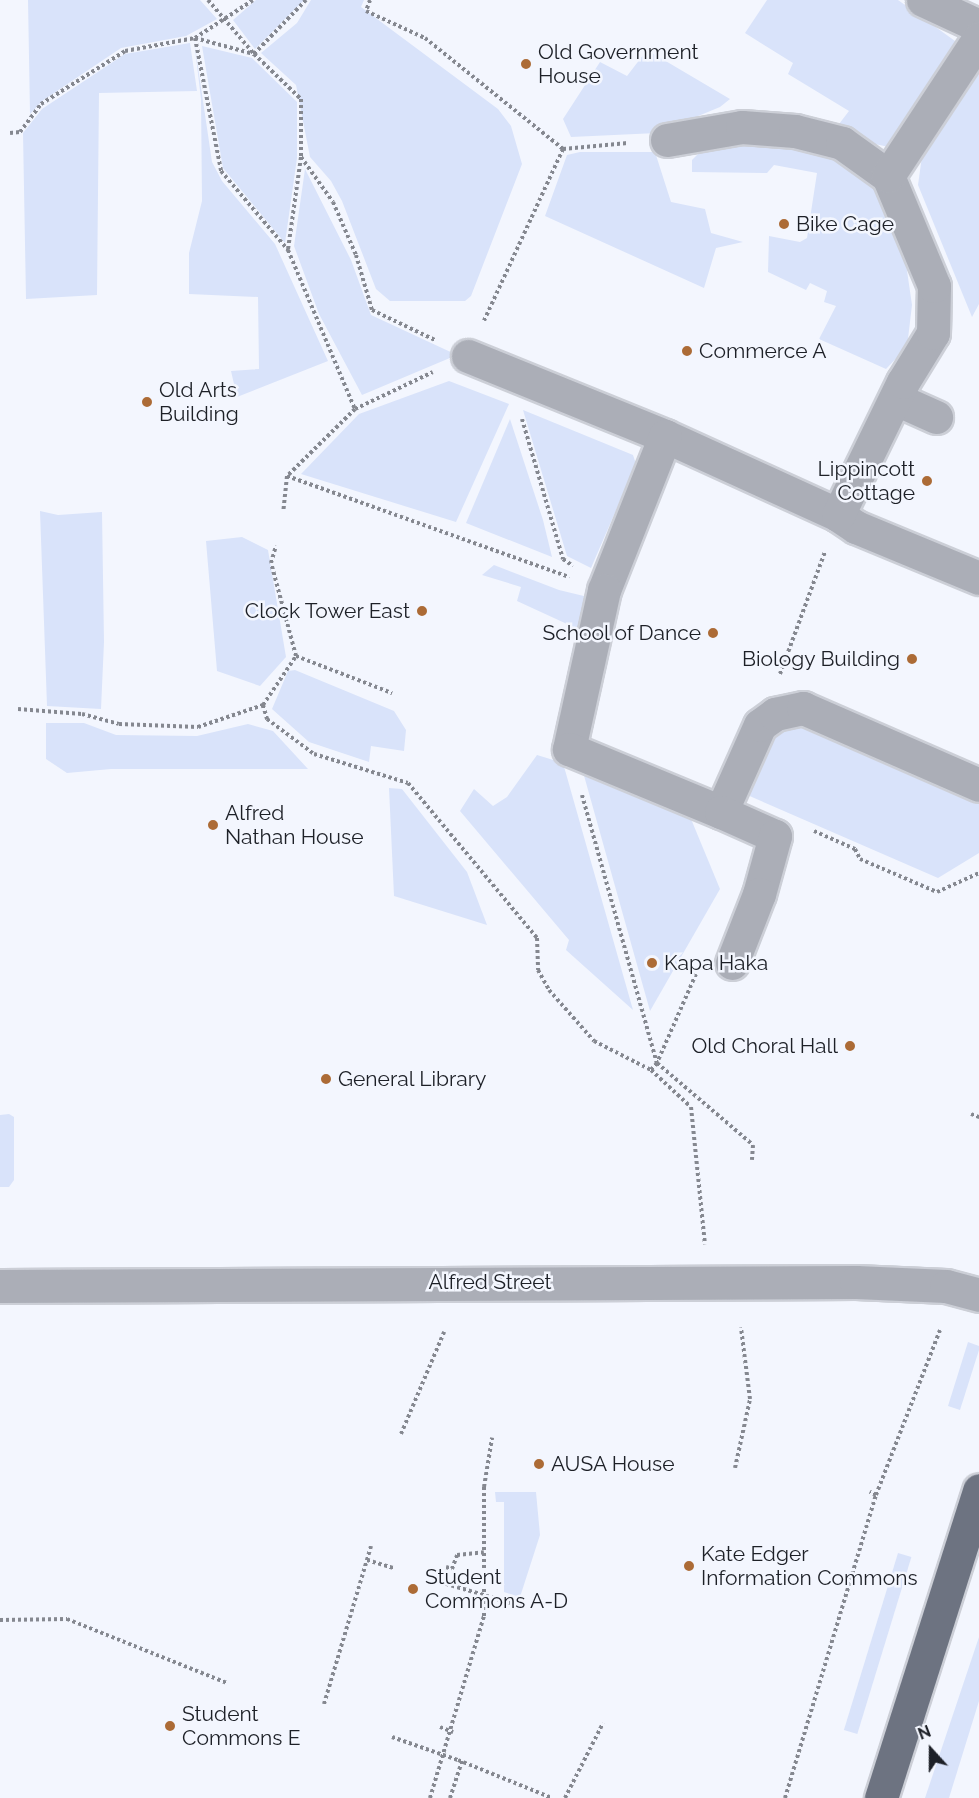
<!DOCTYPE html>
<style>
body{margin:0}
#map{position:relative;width:979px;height:1798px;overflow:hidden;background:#f3f6fe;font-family:Raleway,sans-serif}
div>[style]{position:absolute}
.green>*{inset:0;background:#d9e3fa;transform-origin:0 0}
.path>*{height:4px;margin-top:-2px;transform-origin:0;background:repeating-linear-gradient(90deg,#858890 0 3px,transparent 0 6px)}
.roads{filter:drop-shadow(2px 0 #cccfd7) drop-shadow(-2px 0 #cccfd7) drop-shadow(0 2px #cccfd7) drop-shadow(0 -2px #cccfd7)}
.minor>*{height:33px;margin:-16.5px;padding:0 16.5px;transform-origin:16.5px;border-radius:16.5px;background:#abaeb7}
.major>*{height:33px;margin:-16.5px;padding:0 16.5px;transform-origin:16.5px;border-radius:16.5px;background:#6d7381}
.path-bridge>*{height:4px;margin-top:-2px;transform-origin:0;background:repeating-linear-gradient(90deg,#858890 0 3px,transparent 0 6px)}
.dots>*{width:16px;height:16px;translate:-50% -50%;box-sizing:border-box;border:3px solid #f3f6fe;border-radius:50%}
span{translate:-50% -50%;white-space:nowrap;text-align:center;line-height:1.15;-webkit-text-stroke:5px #f3f6fe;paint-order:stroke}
.poi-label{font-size:21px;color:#1d2027}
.left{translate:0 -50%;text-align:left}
.right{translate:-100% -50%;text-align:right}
.street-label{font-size:21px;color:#1d2027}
.north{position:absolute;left:901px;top:1720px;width:60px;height:60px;-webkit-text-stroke:4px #f3f6fe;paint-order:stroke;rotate:339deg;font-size:16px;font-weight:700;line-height:24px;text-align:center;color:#1d2027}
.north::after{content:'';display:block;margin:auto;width:21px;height:27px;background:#1d2027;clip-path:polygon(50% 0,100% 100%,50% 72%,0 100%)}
</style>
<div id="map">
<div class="green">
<div style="clip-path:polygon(28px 0,200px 0,217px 19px,186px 36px,121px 48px,42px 101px,30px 114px)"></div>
<div style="clip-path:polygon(256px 0,304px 0,255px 49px,233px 20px)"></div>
<div style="clip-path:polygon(311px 0,364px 0,361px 7px,498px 109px,511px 126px,522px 164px,471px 296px,465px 301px,390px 301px,376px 289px,342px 201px,331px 181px,310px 157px,296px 85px,261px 53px,297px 23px)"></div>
<div style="clip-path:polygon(767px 0,898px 0,962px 46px,898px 149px,875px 144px,839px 124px,849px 111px,788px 74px,793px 63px,745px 33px)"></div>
<div style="clip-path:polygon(194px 40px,212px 162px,222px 181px,275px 244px,328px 361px,237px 397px,231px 371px,259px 369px,258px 297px,189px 294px,189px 253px,202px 201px,201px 99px)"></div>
<div style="clip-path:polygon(190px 43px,197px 91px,99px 93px,97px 295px,26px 299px,23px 133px,42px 109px,125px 54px)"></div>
<div style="clip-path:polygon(202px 46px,252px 58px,297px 102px,297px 158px,285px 243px,223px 168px)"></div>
<div style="clip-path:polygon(647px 50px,730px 99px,720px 107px,657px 133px,571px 137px,563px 119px,600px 62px,627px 76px)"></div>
<div style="clip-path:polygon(979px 65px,979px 304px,972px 317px,918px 185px,924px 142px)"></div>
<div style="clip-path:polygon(745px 140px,823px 149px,876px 181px,904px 250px,912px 305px,907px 347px,886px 369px,819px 339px,836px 306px,824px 302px,827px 291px,810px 283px,806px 290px,768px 272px,769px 236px,800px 242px,807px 238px,817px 173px,774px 165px,767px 173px,692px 172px,692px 160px,700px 152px)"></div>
<div style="clip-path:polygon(580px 152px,655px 152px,671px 202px,705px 209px,711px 233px,743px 242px,716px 248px,704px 288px,545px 216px,567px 155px)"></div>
<div style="clip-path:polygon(305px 169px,351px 260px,371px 315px,457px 355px,362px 395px,319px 314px,294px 246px)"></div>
<div style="clip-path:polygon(449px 381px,509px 404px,456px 522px,301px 474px,359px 414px)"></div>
<div style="clip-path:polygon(523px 410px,633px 455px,636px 464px,591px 568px,567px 556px)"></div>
<div style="clip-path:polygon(510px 419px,543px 520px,552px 557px,466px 523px)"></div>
<div style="clip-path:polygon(40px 511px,58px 515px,102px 512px,104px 642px,101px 709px,47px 706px)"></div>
<div style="clip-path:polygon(242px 537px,268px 550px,286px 657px,260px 686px,217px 671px,206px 541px)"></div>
<div style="clip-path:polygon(494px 565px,559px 590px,588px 597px,580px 630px,517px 601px,521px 587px,482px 575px)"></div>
<div style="clip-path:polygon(295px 670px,394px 711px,406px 730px,404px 751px,371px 746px,369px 762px,309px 742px,272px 709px,288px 671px)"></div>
<div style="clip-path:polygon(804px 716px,979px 791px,979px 853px,938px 878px,745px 794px,781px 728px)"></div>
<div style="clip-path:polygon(46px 723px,84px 723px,116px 735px,197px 736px,248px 724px,273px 731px,308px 769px,111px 769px,67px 773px,46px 759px)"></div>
<div style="clip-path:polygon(537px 755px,563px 763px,633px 1010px,566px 950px,569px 940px,460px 811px,474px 789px,493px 806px,507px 797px)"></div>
<div style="clip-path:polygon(583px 772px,691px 819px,720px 889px,650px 1011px)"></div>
<div style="clip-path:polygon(389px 788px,402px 789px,467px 872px,487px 925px,394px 896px)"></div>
<div style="clip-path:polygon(9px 1114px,14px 1117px,14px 1180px,9px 1187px,0 1187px,0 1115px)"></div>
<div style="clip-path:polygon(968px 1342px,979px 1346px,979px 1350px,960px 1410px,948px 1406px)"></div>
<div style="clip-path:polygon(495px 1492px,536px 1492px,540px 1535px,520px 1597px,504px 1592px,504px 1502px,496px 1502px)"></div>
<div style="left:898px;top:1553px;width:14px;height:185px;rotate:17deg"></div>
<div style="clip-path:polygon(979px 1637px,979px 1701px,949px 1798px,925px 1798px)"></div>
</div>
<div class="path">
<div style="left:208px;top:0;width:71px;rotate:49.6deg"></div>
<div style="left:254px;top:54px;width:65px;rotate:43.8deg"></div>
<div style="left:301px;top:99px;width:58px;rotate:90deg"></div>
<div style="left:301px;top:157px;width:93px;rotate:98deg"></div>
<div style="left:370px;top:0;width:12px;rotate:110deg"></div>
<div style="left:366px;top:11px;width:65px;rotate:24.6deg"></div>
<div style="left:425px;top:38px;width:177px;rotate:38.8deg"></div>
<div style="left:563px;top:149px;width:189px;rotate:114.7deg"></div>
<div style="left:195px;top:38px;width:136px;rotate:78.9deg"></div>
<div style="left:221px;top:171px;width:104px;rotate:49.7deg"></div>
<div style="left:288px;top:250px;width:173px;rotate:67.2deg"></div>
<div style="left:355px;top:409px;width:95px;rotate:135.4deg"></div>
<div style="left:287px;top:476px;width:36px;rotate:96deg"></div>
<div style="left:195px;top:38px;width:61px;rotate:15.2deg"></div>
<div style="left:254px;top:54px;width:75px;rotate:-46.1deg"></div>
<div style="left:10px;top:133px;width:10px;rotate:-6deg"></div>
<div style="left:20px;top:132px;width:35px;rotate:-53deg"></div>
<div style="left:41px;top:104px;width:99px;rotate:-32.2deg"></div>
<div style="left:125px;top:51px;width:71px;rotate:-10.5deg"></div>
<div style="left:195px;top:38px;width:69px;rotate:-33.2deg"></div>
<div style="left:563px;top:149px;width:65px;rotate:-5.3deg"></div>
<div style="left:301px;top:157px;width:55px;rotate:54.6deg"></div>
<div style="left:333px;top:202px;width:58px;rotate:66.5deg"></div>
<div style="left:356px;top:255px;width:57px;rotate:73.8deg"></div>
<div style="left:372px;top:310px;width:70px;rotate:25.5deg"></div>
<div style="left:355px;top:409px;width:86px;rotate:-25.4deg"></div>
<div style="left:522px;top:419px;width:146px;rotate:73.7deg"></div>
<div style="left:563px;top:559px;width:12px;rotate:35deg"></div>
<div style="left:287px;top:476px;width:300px;rotate:19.7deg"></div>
<div style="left:296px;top:656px;width:103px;rotate:21.1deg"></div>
<div style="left:780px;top:674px;width:130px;rotate:-69.8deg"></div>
<div style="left:263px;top:705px;width:15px;rotate:74deg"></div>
<div style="left:267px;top:719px;width:59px;rotate:36.7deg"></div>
<div style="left:314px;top:754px;width:98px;rotate:17.1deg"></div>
<div style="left:408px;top:783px;width:202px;rotate:50.2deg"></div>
<div style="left:537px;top:938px;width:32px;rotate:88deg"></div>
<div style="left:538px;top:970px;width:23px;rotate:61deg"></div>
<div style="left:549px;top:990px;width:68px;rotate:48.6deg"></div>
<div style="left:594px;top:1041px;width:64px;rotate:27deg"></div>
<div style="left:651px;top:1070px;width:54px;rotate:42.8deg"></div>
<div style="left:691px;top:1107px;width:138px;rotate:84.2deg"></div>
<div style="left:18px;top:709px;width:64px;rotate:4.5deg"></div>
<div style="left:82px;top:714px;width:38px;rotate:15deg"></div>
<div style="left:119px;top:724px;width:79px;rotate:2.2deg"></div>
<div style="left:198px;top:727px;width:69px;rotate:-18.7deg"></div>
<div style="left:263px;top:705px;width:59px;rotate:-56deg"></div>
<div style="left:296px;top:656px;width:96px;rotate:-105deg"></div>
<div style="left:271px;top:563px;width:18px;rotate:-74deg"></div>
<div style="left:582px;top:795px;width:278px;rotate:74.4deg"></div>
<div style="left:657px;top:1063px;width:9px;rotate:131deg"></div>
<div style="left:814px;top:831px;width:45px;rotate:23.7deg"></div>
<div style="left:855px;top:849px;width:11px;rotate:63deg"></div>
<div style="left:860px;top:859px;width:84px;rotate:23.2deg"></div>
<div style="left:937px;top:892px;width:46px;rotate:-24.3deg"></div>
<div style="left:696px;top:974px;width:97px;rotate:113.7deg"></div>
<div style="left:657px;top:1063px;width:126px;rotate:40.5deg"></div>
<div style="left:753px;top:1145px;width:15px;rotate:94deg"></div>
<div style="left:971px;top:1114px;width:9px;rotate:21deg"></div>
<div style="left:401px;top:1434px;width:111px;rotate:-67.1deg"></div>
<div style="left:735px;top:1468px;width:71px;rotate:-77.7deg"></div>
<div style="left:750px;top:1399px;width:72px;rotate:-97.2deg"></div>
<div style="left:876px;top:1495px;width:177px;rotate:-68.8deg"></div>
<div style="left:371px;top:1546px;width:15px;rotate:106deg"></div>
<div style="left:367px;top:1560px;width:28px;rotate:17deg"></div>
<div style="left:446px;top:1567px;width:6px;rotate:18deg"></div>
<div style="left:452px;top:1569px;width:15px;rotate:-70deg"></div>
<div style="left:457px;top:1555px;width:27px;rotate:-6deg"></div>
<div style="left:0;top:1620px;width:67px;rotate:-0.9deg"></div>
<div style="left:67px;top:1619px;width:172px;rotate:21.8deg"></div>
<div style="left:324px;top:1704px;width:150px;rotate:-73.4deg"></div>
<div style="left:440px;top:1727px;width:14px;rotate:21deg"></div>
<div style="left:458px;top:1760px;width:101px;rotate:22deg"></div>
<div style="left:430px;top:1798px;width:190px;rotate:-73.5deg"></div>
<div style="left:484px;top:1616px;width:129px;rotate:-90deg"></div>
<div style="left:484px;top:1487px;width:50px;rotate:-80.7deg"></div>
<div style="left:450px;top:1798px;width:39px;rotate:-72deg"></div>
<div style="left:565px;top:1798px;width:84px;rotate:-63.1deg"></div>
<div style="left:785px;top:1798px;width:316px;rotate:-73.3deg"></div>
<div style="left:876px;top:1495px;width:7px;rotate:-153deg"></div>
</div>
<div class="roads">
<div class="minor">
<div style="left:923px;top:0;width:62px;rotate:24.9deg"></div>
<div style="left:667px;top:140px;width:76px;rotate:-9.8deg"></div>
<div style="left:742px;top:127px;width:53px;rotate:4.3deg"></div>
<div style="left:795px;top:131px;width:49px;rotate:14.3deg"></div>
<div style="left:842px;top:143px;width:57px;rotate:35.7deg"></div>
<div style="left:468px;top:356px;width:213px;rotate:22.1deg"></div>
<div style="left:665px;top:436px;width:190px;rotate:24.5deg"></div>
<div style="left:838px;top:515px;width:22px;rotate:34deg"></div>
<div style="left:856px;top:527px;width:133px;rotate:22.5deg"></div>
<div style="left:896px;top:399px;width:44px;rotate:24.2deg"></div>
<div style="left:665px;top:436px;width:166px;rotate:111.6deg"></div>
<div style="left:604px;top:590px;width:163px;rotate:102.4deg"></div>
<div style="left:569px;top:749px;width:165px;rotate:22.5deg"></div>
<div style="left:721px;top:812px;width:95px;rotate:-65.9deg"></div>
<div style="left:760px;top:725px;width:19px;rotate:-36deg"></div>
<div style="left:775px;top:714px;width:29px;rotate:-12deg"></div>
<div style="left:803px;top:708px;width:192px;rotate:23.6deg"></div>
<div style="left:838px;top:515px;width:148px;rotate:-64deg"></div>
<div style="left:903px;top:382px;width:57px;rotate:-58.5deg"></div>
<div style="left:933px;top:333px;width:47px;rotate:-88.8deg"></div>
<div style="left:934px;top:286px;width:119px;rotate:-112.7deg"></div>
<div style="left:888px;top:176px;width:165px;rotate:-56.6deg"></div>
<div style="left:721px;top:812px;width:59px;rotate:24deg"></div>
<div style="left:775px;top:836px;width:60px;rotate:105.4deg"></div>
<div style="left:759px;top:894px;width:74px;rotate:111.4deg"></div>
<div style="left:0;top:1286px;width:856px;rotate:-0.27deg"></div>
<div style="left:856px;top:1282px;width:90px;rotate:2.5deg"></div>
<div style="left:946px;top:1286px;width:34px;rotate:15deg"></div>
</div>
<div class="major">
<div style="left:881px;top:1798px;width:323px;rotate:-72.3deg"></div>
</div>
</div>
<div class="path-bridge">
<div style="left:440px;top:1582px;width:80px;rotate:16.6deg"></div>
<div style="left:392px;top:1737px;width:70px;rotate:19.2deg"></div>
</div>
<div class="dots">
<div style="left:526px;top:64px;background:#ac6b36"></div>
<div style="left:784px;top:224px;background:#ac6b36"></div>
<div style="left:687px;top:351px;background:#ac6b36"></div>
<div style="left:147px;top:402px;background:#ac6b36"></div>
<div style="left:927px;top:481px;background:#ac6b36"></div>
<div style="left:422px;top:611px;background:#ac6b36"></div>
<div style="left:713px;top:633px;background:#ac6b36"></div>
<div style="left:912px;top:659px;background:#ac6b36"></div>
<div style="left:213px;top:825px;background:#ac6b36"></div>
<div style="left:652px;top:963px;background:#ac6b36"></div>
<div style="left:850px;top:1046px;background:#ac6b36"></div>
<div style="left:326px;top:1079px;background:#ac6b36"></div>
<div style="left:539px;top:1464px;background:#ac6b36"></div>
<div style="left:689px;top:1566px;background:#ac6b36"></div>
<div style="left:413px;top:1589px;background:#ac6b36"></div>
<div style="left:170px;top:1726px;background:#ac6b36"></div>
</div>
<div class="poi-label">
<span class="left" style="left:538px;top:64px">Old Government<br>House</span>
<span class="left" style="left:796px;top:224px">Bike Cage</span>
<span class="left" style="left:699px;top:351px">Commerce A</span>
<span class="left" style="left:159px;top:402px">Old Arts<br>Building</span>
<span class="right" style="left:915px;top:481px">Lippincott<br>Cottage</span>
<span class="right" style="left:410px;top:611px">Clock Tower East</span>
<span class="right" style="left:701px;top:633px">School of Dance</span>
<span class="right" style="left:900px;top:659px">Biology Building</span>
<span class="left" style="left:225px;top:825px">Alfred<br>Nathan House</span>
<span class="left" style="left:664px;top:963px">Kapa Haka</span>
<span class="right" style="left:838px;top:1046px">Old Choral Hall</span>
<span class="left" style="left:338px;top:1079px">General Library</span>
<span class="left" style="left:551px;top:1464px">AUSA House</span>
<span class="left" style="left:701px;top:1566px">Kate Edger<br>Information Commons</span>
<span class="left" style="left:425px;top:1589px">Student<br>Commons A-D</span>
<span class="left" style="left:182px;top:1726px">Student<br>Commons E</span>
</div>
<div class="street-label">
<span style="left:490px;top:1282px">Alfred Street</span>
</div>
<div class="north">N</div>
</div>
